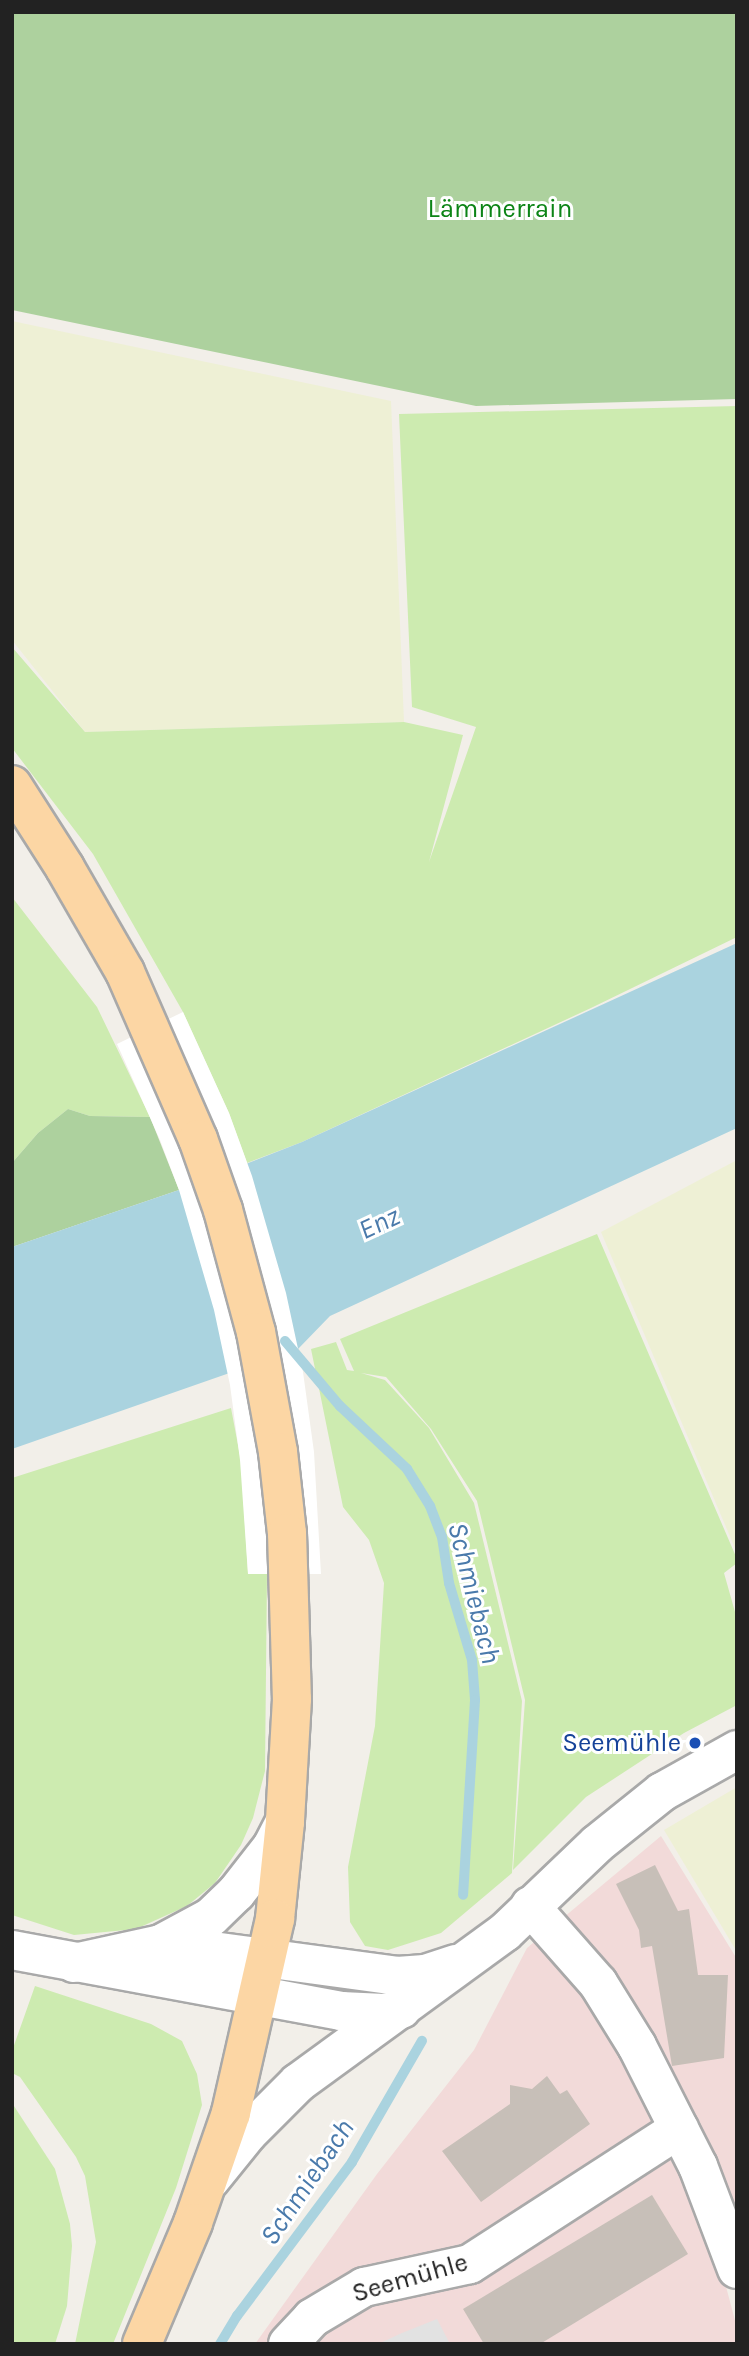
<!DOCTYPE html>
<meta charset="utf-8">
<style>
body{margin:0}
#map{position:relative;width:749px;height:2356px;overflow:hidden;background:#f2efe9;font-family:Karla,sans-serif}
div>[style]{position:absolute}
.commercial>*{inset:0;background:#f2dad9}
.farmland>*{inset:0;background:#eef0d5}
.grass>*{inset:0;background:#cdebb0}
.forest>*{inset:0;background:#add19e}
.parking>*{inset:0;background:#e2e2e2}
.water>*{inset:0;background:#aad3df}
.pier>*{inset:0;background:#fff}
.stream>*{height:10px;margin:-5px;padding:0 5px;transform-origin:5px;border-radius:5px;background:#aad3df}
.building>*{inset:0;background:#c7bfb8}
.roads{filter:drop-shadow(2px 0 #a9a9a9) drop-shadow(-2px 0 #a9a9a9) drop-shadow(0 2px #a9a9a9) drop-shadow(0 -2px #a9a9a9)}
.minor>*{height:38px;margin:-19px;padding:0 19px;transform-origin:19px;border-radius:19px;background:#fff}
.tertiary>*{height:38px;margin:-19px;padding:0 19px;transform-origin:19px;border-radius:19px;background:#fff}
.primary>*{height:38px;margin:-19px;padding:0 19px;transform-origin:19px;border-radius:19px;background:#fcd6a4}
.dots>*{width:19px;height:19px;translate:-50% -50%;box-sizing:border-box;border:4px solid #fff;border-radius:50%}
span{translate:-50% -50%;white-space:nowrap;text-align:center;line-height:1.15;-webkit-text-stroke:6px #fff;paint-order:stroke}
.park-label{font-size:26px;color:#0c8416}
.transit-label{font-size:26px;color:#164399}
.right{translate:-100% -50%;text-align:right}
.street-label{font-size:26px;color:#222}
.water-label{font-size:28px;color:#4a7aab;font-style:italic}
.frame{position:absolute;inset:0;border:14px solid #222;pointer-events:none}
</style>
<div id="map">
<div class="commercial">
<div style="clip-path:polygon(661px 1836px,737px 1959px,737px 2269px,724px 2279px,737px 2328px,737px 2344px,255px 2344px,377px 2174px,474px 2050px,527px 1948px)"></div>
</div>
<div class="farmland">
<div style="clip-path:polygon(12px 321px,391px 401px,404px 722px,85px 732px,12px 640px)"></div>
<div style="clip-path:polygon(737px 1160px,737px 1553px,601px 1232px)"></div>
<div style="clip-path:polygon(737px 1787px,737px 1952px,664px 1830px)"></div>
</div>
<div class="grass">
<div style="clip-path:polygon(737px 406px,737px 937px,591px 1008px,302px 1142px,247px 1163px,229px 1113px,183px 1012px,93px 854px,12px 748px,12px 647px,85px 732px,404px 722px,463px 735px,429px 862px,476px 727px,412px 707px,399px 414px)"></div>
<div style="clip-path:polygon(12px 897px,97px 1007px,150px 1117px,90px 1116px,68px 1109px,38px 1133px,12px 1163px)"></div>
<div style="clip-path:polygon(597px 1234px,737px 1559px,737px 1563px,724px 1573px,737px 1619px,737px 1705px,684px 1733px,586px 1797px,513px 1870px,525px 1700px,477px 1501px,431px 1429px,386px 1377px,361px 1373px,385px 1380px,429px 1428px,474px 1503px,522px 1701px,512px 1873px,441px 1933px,388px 1950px,365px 1946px,350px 1922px,348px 1867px,375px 1726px,384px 1583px,369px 1540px,343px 1507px,311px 1349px,336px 1342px,347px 1370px,354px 1371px,340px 1339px)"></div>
<div style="clip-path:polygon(231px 1408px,241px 1461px,248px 1573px,267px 1574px,265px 1771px,253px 1818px,241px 1845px,215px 1883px,187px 1906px,136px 1929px,74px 1935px,12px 1915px,12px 1478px)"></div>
<div style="clip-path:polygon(35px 1986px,151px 2024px,182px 2041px,197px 2074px,202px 2105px,176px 2188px,113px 2344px,75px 2344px,96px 2242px,85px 2176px,76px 2157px,20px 2077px,12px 2073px,12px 2051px)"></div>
<div style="clip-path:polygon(12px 2103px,55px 2169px,70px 2224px,72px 2246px,67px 2306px,55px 2344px,12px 2344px)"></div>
</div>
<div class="forest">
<div style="clip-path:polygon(12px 12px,737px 12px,737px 399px,476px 406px,12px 310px)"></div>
<div style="clip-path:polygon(68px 1109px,90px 1116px,150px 1117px,179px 1190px,12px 1247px,12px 1163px,38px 1133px)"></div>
</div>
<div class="parking">
<div style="clip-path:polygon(437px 2319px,450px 2344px,378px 2344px,402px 2333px)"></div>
</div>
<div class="water">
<div style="clip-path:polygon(737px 943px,737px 1128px,330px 1316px,298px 1349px,12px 1449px,12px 1247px,179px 1190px,302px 1142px)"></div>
</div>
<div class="pier">
<div style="clip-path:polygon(183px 1012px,229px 1113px,252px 1176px,286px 1293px,303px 1372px,314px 1452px,321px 1574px,248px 1574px,240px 1460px,230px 1385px,214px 1310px,179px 1190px,160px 1140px,117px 1044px)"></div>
</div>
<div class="stream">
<div style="left:285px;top:1341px;width:85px;rotate:49.8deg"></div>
<div style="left:340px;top:1406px;width:92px;rotate:43.2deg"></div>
<div style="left:407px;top:1469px;width:44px;rotate:58.1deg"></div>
<div style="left:430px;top:1506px;width:33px;rotate:69deg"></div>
<div style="left:442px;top:1537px;width:47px;rotate:81.3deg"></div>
<div style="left:449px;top:1583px;width:80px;rotate:73.4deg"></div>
<div style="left:472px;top:1660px;width:40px;rotate:85.7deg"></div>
<div style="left:475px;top:1700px;width:195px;rotate:93.5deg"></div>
<div style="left:220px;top:2344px;width:33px;rotate:-59deg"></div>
<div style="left:237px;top:2316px;width:192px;rotate:-53.2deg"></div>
<div style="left:352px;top:2162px;width:140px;rotate:-60deg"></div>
</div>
<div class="building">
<div style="clip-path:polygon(655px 1865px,678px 1911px,689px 1909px,698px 1975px,728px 1975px,724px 2058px,672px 2066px,652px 1946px,641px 1948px,639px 1930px,616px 1884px)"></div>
<div style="clip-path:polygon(547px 2076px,560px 2094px,567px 2090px,590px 2124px,481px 2202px,442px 2151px,510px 2104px,510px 2085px,532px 2089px)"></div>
<div style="clip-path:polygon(652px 2195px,688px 2254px,540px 2344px,484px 2344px,463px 2309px)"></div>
</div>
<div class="roads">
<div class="minor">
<div style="left:530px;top:1906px;width:103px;rotate:48.6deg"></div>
<div style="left:598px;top:1983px;width:74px;rotate:58.2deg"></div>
<div style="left:637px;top:2046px;width:135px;rotate:63.1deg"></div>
<div style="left:698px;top:2166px;width:110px;rotate:69.3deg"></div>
<div style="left:288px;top:2344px;width:35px;rotate:-47deg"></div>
<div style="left:312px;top:2318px;width:61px;rotate:-30.8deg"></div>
<div style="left:364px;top:2287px;width:108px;rotate:-12.2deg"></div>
<div style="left:470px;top:2264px;width:249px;rotate:-32.9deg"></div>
</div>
<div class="tertiary">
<div style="left:161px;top:1944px;width:57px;rotate:-28.4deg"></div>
<div style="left:211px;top:1917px;width:35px;rotate:-44deg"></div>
<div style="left:236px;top:1893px;width:58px;rotate:-52deg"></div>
<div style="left:272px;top:1847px;width:28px;rotate:-63deg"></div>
<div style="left:12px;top:1950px;width:335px;rotate:10.5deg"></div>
<div style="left:341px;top:2011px;width:43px;rotate:2.7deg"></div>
<div style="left:384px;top:2013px;width:18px;rotate:-13deg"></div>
<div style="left:74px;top:1963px;width:89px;rotate:-12.3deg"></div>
<div style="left:161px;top:1944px;width:238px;rotate:7.7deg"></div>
<div style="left:397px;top:1976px;width:28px;rotate:-4deg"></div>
<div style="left:425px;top:1974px;width:32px;rotate:-18deg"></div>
<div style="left:210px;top:2180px;width:60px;rotate:-51deg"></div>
<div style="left:248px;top:2133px;width:71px;rotate:-45deg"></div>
<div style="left:298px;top:2083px;width:256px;rotate:-36.1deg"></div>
<div style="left:505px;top:1932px;width:127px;rotate:-43.7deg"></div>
<div style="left:597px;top:1844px;width:83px;rotate:-38.7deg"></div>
<div style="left:662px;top:1792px;width:86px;rotate:-29.2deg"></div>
</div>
<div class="primary">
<div style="left:12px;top:785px;width:98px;rotate:57.4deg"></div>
<div style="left:65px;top:868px;width:120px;rotate:60deg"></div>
<div style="left:125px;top:972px;width:182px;rotate:66.4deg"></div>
<div style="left:198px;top:1139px;width:75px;rotate:70.6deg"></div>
<div style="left:223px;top:1210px;width:126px;rotate:74.9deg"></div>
<div style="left:256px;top:1332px;width:122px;rotate:79.6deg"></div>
<div style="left:278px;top:1452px;width:81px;rotate:83.7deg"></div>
<div style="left:287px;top:1533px;width:166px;rotate:88.3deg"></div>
<div style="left:292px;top:1699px;width:123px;rotate:93.3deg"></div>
<div style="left:285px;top:1822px;width:98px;rotate:95.9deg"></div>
<div style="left:275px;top:1919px;width:199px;rotate:102.8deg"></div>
<div style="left:231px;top:2113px;width:116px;rotate:109.1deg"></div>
<div style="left:193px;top:2223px;width:131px;rotate:112.9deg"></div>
</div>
</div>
<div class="dots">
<div style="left:695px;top:1743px;background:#1a4fb4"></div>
</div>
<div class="park-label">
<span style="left:500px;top:209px">Lämmerrain</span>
</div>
<div class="transit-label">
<span class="right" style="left:681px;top:1743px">Seemühle</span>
</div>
<div class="street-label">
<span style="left:410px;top:2278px;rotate:-16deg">Seemühle</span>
</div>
<div class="water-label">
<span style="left:379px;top:1223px;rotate:-25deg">Enz</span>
<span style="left:474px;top:1593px;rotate:76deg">Schmiebach</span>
<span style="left:307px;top:2182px;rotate:-56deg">Schmiebach</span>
</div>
<div class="frame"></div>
</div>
